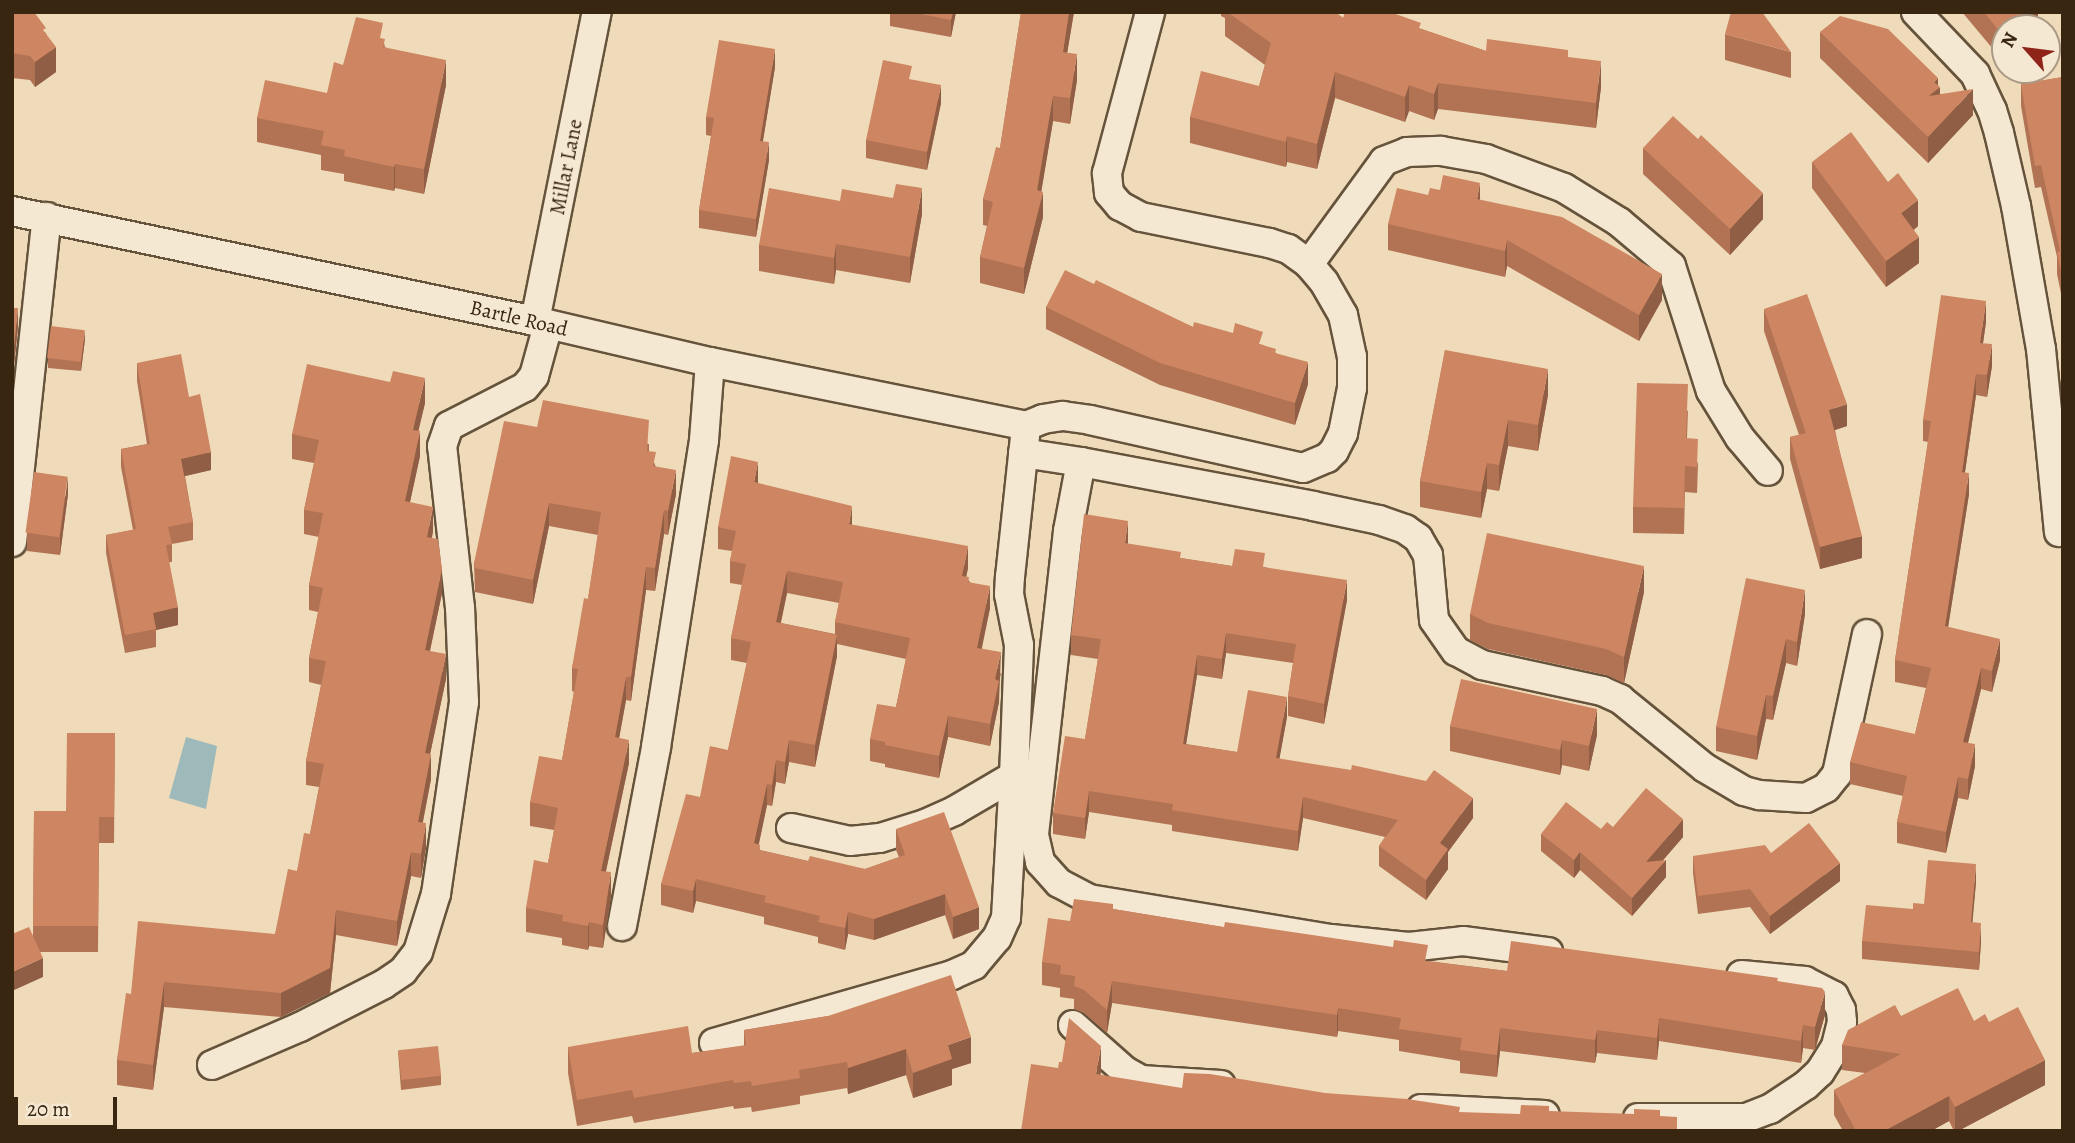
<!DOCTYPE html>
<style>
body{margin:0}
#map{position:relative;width:2075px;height:1143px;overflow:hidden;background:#efdbb9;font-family:Alegreya,serif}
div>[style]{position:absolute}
.water>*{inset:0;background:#9db9b9}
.roads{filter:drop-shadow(2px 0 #66533b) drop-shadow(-2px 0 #66533b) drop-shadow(0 2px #66533b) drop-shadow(0 -2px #66533b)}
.street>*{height:28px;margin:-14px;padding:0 14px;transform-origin:14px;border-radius:14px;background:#f5e8d2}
.wall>*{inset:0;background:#b17354}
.shaded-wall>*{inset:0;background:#905e45}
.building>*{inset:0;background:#ce8662;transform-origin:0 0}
span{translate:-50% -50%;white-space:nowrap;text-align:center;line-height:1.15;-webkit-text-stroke:7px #f5e8d2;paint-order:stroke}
.street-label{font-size:21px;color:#392611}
.frame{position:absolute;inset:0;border:14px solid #392611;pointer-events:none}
.north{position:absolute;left:1991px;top:14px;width:70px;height:70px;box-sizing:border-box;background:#f5e8d2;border:2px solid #aa9a85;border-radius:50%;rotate:298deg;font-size:19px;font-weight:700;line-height:28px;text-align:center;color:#392611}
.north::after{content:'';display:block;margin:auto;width:24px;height:32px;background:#8f2418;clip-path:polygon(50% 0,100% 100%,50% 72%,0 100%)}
.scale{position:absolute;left:14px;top:1097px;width:103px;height:32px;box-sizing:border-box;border:4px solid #392611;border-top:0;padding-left:9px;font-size:21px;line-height:24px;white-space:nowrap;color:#392611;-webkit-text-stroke:5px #f5e8d2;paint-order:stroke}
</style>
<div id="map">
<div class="water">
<div style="clip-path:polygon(186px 737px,217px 746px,206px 809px,169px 798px)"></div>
</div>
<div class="roads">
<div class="street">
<div style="left:1916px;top:12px;width:86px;rotate:46.4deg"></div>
<div style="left:1975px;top:74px;width:40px;rotate:65deg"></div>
<div style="left:1992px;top:110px;width:24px;rotate:73deg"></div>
<div style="left:1999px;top:133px;width:75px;rotate:76.9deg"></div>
<div style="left:2016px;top:206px;width:145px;rotate:80.1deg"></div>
<div style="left:2041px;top:349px;width:184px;rotate:84.4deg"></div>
<div style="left:12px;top:211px;width:534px;rotate:11.88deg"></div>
<div style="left:535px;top:321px;width:180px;rotate:13.2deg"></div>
<div style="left:710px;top:362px;width:322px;rotate:11.4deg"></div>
<div style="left:1309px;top:264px;width:127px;rotate:-53.9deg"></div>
<div style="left:1384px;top:161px;width:25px;rotate:-21deg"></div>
<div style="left:1407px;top:152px;width:34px;rotate:-2deg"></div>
<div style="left:1441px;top:151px;width:46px;rotate:10.1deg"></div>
<div style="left:1486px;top:159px;width:83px;rotate:20.4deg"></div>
<div style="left:1564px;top:188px;width:65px;rotate:31.7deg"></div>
<div style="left:1619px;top:222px;width:68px;rotate:40.2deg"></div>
<div style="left:1671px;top:266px;width:131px;rotate:72.3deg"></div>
<div style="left:1711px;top:391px;width:55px;rotate:58.3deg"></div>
<div style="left:1740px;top:438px;width:43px;rotate:49.7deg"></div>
<div style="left:535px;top:321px;width:315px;rotate:-78.7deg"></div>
<div style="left:1026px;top:426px;width:18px;rotate:-22deg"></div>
<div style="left:1043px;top:419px;width:20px;rotate:-9deg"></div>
<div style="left:1063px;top:416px;width:27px;rotate:8deg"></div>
<div style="left:1090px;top:420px;width:218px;rotate:12.7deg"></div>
<div style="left:1303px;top:468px;width:26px;rotate:-23deg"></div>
<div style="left:1327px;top:458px;width:10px;rotate:-45deg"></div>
<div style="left:1334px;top:451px;width:20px;rotate:-63deg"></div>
<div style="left:1343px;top:433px;width:46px;rotate:-78.7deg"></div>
<div style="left:1352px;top:388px;width:31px;rotate:-90deg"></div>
<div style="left:1352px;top:357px;width:43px;rotate:-102.1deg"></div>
<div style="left:1343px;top:315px;width:38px;rotate:-120deg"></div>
<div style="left:1324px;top:282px;width:23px;rotate:-130deg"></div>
<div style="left:1309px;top:264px;width:26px;rotate:-144deg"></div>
<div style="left:1288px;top:249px;width:20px;rotate:-162deg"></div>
<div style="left:1269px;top:243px;width:131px;rotate:-168.5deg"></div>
<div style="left:1141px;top:217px;width:24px;rotate:-152deg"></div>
<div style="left:1120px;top:206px;width:17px;rotate:-130deg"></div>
<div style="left:1109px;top:193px;width:20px;rotate:-96deg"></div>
<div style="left:1107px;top:173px;width:167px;rotate:-75deg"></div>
<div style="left:1023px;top:453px;width:59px;rotate:8.8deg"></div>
<div style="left:1081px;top:462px;width:70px;rotate:100.7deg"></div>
<div style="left:1068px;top:531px;width:306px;rotate:96.4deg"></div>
<div style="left:1034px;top:835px;width:28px;rotate:77deg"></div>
<div style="left:1040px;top:862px;width:28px;rotate:48deg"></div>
<div style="left:1059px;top:883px;width:34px;rotate:28deg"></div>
<div style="left:1089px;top:899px;width:245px;rotate:9.4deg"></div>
<div style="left:1331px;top:939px;width:78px;rotate:5.9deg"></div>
<div style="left:1409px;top:947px;width:54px;rotate:-6.3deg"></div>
<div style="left:1463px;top:941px;width:86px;rotate:7.4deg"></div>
<div style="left:1081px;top:462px;width:236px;rotate:10.7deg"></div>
<div style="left:1313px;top:506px;width:67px;rotate:12deg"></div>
<div style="left:1379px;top:520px;width:28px;rotate:19deg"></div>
<div style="left:1405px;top:529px;width:16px;rotate:35deg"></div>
<div style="left:1418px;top:538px;width:20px;rotate:60deg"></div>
<div style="left:1428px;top:555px;width:65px;rotate:84.7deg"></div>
<div style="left:1434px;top:620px;width:38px;rotate:55deg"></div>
<div style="left:1456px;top:651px;width:30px;rotate:28deg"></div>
<div style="left:1482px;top:665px;width:123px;rotate:12.2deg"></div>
<div style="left:1602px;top:691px;width:20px;rotate:24deg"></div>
<div style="left:1620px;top:699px;width:109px;rotate:39.1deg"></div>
<div style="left:1705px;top:768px;width:45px;rotate:30.5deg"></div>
<div style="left:1744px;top:791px;width:16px;rotate:15deg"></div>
<div style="left:1759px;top:795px;width:47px;rotate:3.7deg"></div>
<div style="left:1806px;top:798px;width:22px;rotate:-27deg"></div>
<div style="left:1826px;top:788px;width:18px;rotate:-52deg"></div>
<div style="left:1837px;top:774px;width:143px;rotate:-77.9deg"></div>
<div style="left:12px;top:542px;width:327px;rotate:-83.9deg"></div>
<div style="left:791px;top:828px;width:60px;rotate:12.4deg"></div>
<div style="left:850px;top:841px;width:30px;rotate:-6deg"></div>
<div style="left:880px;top:838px;width:47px;rotate:-17.3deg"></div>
<div style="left:925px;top:824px;width:32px;rotate:-24deg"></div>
<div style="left:954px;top:811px;width:69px;rotate:-30.3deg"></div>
<div style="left:622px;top:926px;width:182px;rotate:-79.2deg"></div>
<div style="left:656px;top:747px;width:311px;rotate:-81.1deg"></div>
<div style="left:704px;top:440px;width:78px;rotate:-85.6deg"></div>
<div style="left:1073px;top:1025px;width:69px;rotate:41.5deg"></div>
<div style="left:1125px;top:1071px;width:18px;rotate:29deg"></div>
<div style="left:1141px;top:1080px;width:80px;rotate:3.6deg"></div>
<div style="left:714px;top:1043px;width:248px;rotate:-15.9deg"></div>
<div style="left:952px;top:975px;width:24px;rotate:-24deg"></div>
<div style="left:974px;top:965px;width:35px;rotate:-50deg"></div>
<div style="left:997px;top:938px;width:22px;rotate:-66deg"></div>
<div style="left:1006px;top:918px;width:142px;rotate:-86.8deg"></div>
<div style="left:1014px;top:776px;width:131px;rotate:-87.8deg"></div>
<div style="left:1019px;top:645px;width:52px;rotate:-101.1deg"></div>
<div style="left:1009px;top:594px;width:17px;rotate:-87deg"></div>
<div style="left:1010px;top:577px;width:142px;rotate:-83.9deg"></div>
<div style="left:212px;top:1065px;width:96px;rotate:-23.4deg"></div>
<div style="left:300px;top:1027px;width:94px;rotate:-27.1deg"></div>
<div style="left:384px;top:984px;width:23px;rotate:-34deg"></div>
<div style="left:403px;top:971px;width:24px;rotate:-52deg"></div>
<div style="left:418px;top:952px;width:61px;rotate:-72.8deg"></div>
<div style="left:436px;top:894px;width:194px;rotate:-81.7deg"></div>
<div style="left:464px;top:702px;width:94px;rotate:-92.4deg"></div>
<div style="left:460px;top:608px;width:163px;rotate:-96.3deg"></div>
<div style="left:442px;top:446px;width:21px;rotate:-71deg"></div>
<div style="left:449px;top:426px;width:85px;rotate:-27.2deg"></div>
<div style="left:525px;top:387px;width:14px;rotate:-51deg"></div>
<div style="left:534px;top:376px;width:53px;rotate:-74.6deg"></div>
<div style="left:1421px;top:1109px;width:124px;rotate:2.8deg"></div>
<div style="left:1638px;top:1118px;width:108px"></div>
<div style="left:1746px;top:1118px;width:26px;rotate:-21deg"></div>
<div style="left:1770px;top:1109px;width:43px;rotate:-33.7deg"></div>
<div style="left:1806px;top:1085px;width:19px;rotate:-43deg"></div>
<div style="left:1820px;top:1072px;width:31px;rotate:-58deg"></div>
<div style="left:1836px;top:1046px;width:25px;rotate:-76deg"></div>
<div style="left:1842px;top:1022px;width:12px;rotate:-95deg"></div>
<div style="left:1841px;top:1010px;width:16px;rotate:-117deg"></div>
<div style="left:1834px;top:996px;width:33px;rotate:-153deg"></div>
<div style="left:1805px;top:981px;width:64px;rotate:-174.6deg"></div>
</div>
</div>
<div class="wall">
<div style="clip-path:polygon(12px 12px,46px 33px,56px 72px,35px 87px,30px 80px,12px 78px)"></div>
<div style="clip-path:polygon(890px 12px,956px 12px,951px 37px,890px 26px)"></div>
<div style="clip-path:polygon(1021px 12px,1074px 12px,1067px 53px,1077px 80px,1070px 124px,1053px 121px,1041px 191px,1043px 217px,1024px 294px,980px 283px,980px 257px,987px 226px,983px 225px,983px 199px,1000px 148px)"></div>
<div style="clip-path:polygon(1221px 12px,1335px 12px,1343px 18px,1421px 29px,1486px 51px,1568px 57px,1601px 87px,1596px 128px,1438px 109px,1434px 120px,1409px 111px,1405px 122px,1335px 98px,1317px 169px,1287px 162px,1286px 167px,1190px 143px,1190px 117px,1259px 86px,1265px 65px,1225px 36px,1225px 18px,1221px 16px)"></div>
<div style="clip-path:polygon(1962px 12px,2038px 12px,2038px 28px,2003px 61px)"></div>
<div style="clip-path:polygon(1820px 32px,1938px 85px,1940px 94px,1973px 115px,1928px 163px,1820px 58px)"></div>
<div style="clip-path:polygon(1725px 34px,1791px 52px,1791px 78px,1725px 60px)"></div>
<div style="clip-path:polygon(383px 39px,385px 47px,446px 85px,424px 194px,395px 188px,394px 191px,344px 181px,344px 174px,321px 170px,321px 155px,257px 142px,257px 118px,327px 93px,343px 65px)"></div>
<div style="clip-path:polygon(775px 67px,763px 141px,769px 160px,756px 237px,699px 228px,699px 210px,711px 136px,706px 135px,706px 117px)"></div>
<div style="clip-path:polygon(2063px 77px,2063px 303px,2057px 274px,2057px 257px,2041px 187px,2035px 188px,2021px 106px,2021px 84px)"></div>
<div style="clip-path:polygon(912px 80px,941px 103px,927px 170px,866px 158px,866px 140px)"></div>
<div style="clip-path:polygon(1643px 148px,1763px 219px,1730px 255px,1643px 174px)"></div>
<div style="clip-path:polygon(1812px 162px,1918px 226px,1914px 230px,1919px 263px,1886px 287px,1812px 188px)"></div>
<div style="clip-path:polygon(1428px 195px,1480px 200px,1662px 300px,1639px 341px,1507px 266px,1505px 277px,1388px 250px,1388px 224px)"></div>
<div style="clip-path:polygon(840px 201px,922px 214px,910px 283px,836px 270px,834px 284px,759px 271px,759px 245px)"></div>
<div style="clip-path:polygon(1094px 284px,1193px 327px,1263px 345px,1276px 353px,1308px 384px,1295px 425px,1160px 385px,1046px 329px,1046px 307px)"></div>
<div style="clip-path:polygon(12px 308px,18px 327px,14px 365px,12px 364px)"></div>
<div style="clip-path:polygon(1764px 309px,1847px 426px,1835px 430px,1862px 558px,1820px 569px,1790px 459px,1790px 437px,1799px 435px,1764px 331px)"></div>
<div style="clip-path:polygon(1986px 322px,1983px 343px,1992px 366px,1987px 397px,1976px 395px,1965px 472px,1969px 494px,1948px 627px,2000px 660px,1992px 692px,1981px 689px,1968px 743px,1975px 766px,1968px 800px,1958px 798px,1946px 853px,1897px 843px,1897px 822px,1903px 796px,1850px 784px,1850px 762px,1915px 734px,1926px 688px,1895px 682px,1895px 660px,1928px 442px,1923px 441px,1923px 420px)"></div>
<div style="clip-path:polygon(85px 339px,81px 371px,48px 368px,48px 358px)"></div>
<div style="clip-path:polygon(1445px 350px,1548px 395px,1538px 451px,1508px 446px,1499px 491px,1487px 489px,1481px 518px,1420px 507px,1420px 481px)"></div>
<div style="clip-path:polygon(137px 363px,189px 397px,211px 470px,185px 476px,193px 522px,193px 540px,172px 544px,172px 562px,169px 562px,178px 625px,156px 630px,156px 647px,125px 653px,106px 553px,106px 535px,133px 530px,121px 467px,121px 449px,147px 444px,137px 381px)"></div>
<div style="clip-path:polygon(425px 403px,418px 431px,420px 456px,410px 502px,433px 531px,432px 538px,442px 593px,430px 651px,446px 679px,430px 754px,431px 779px,423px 822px,426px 848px,421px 878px,411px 876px,397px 946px,336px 935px,330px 993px,281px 1017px,164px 1007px,153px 1090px,117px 1085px,117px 1060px,131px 994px,275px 934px,310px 834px,319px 787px,306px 785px,306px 761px,321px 685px,309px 682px,309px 658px,318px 612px,309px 610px,309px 585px,319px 537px,304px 534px,304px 510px,314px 463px,292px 459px,292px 434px)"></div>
<div style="clip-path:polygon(1688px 410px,1687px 438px,1698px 464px,1697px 493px,1685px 492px,1684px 534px,1633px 533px,1633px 507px)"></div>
<div style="clip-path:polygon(537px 427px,649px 444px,649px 451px,656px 467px,676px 494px,668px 535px,664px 534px,655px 591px,646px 590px,631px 701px,626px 700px,619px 738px,629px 763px,606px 871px,611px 896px,603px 948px,589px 946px,588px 950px,562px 945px,562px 938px,526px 932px,526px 908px,548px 863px,554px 830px,530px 826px,530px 802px,562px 760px,574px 692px,572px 691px,572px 668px,588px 599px,598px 535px,549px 526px,533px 604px,475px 592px,474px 563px)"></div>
<div style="clip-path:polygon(evenodd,758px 483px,852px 525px,968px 568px,966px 577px,990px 608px,982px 648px,1001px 674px,999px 681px,999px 702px,990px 746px,948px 737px,939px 778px,885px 767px,885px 764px,870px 761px,870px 739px,896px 707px,906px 659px,837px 644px,837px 656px,815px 767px,789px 762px,785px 784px,776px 782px,772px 806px,767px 805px,759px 844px,760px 850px,808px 861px,865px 869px,899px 857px,896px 850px,896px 829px,979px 929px,953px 939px,945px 915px,874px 940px,848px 934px,845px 950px,818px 943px,818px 937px,764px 924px,764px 917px,696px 901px,693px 913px,661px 905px,661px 884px,700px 797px,728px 750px,747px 663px,731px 660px,731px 638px,742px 585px,730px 583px,730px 561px,732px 551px,718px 549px,718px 527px,758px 483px,787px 593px,839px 603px,835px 622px,835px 634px,781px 623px,787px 593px)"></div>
<div style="clip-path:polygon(68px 494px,60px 555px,27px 551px,27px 533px)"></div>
<div style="clip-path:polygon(1128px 541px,1128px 544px,1181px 558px,1232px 566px,1265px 567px,1347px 600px,1324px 724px,1288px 716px,1288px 696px,1293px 663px,1226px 653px,1222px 679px,1197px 675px,1186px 744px,1237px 752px,1287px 717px,1279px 759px,1473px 818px,1448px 852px,1448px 869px,1426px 900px,1379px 866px,1379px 846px,1385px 837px,1303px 818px,1298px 851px,1172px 831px,1172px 825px,1089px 812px,1085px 839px,1053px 834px,1053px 813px,1085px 739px,1098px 659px,1071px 655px,1071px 635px)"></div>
<div style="clip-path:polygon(1644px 592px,1624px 683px,1606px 675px,1488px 649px,1470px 640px,1470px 614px)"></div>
<div style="clip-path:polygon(1805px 614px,1797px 666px,1786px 663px,1773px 720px,1766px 719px,1757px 760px,1716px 751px,1716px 727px)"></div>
<div style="clip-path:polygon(1450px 726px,1597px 735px,1589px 771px,1562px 765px,1560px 775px,1450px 751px)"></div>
<div style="clip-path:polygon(115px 733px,114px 843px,99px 843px,98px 952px,40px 952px,43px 977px,33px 937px,34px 811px,66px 811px)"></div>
<div style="clip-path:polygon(1613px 827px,1683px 837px,1663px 860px,1666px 877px,1632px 916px,1580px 870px,1574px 878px,1541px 851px,1541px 834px,1601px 829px)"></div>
<div style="clip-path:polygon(1771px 853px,1840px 881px,1770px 934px,1750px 907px,1698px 914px,1693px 873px,1693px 856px)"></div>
<div style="clip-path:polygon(1976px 882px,1972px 922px,1981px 941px,1979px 970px,1862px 959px,1862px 941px,1913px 909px)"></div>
<div style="clip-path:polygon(1113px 909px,1428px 961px,1507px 971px,1778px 981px,1825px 1015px,1815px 1050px,1803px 1048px,1801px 1063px,1659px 1041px,1657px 1060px,1597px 1053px,1595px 1063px,1500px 1051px,1497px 1077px,1460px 1073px,1460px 1061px,1399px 1051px,1399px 1040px,1338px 1031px,1337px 1037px,1112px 1003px,1107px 1033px,1084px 1013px,1074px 1009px,1074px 999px,1060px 997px,1060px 988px,1042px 985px,1042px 962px)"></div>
<div style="clip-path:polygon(828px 1016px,971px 1063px,952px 1069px,952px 1085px,913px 1098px,906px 1075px,848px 1094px,847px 1088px,800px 1096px,800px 1104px,752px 1112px,751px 1107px,734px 1109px,733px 1106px,634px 1123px,632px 1116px,577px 1126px,568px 1073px,568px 1047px,692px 1053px,744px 1046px,744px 1030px)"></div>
<div style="clip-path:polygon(1901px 1016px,1989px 1022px,2045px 1085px,1958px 1131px,1954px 1131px,1949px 1121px,1931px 1131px,1843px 1131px,1834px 1115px,1834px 1090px,1865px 1073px,1842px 1070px,1842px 1045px)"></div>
<div style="clip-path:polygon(398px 1051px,441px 1076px,441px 1085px,401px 1090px)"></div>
</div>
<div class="shaded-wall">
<div style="clip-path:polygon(953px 12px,956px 12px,951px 37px,951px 20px)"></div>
<div style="clip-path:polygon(1069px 12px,1074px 12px,1063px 78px,1063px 52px)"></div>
<div style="clip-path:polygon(2031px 12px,2038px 12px,2038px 28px,2012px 28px)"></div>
<div style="clip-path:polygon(2005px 34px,2005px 59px,2003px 61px,2003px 36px)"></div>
<div style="clip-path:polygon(56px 47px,56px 72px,35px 87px,35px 62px)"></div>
<div style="clip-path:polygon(775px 49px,775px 67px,760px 158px,760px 141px)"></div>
<div style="clip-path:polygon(1077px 54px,1077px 80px,1070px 124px,1070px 98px)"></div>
<div style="clip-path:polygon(446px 60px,446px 85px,424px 194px,424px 169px)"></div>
<div style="clip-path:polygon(1601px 61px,1601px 87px,1596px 128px,1596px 103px)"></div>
<div style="clip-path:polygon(1335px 72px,1335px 98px,1317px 169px,1317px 144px)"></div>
<div style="clip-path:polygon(1938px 78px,1938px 89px,1940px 87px,1940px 113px,1929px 96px,1934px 82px)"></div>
<div style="clip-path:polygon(1438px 83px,1438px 109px,1434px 120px,1434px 94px)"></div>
<div style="clip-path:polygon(941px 85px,941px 103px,927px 170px,927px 152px)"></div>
<div style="clip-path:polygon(1409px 85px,1409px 111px,1405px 122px,1405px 97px)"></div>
<div style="clip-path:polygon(1973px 89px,1973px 115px,1928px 163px,1928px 137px)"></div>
<div style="clip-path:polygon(1053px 96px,1053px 121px,1038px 212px,1043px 192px,1043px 217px,1024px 294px,1024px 268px)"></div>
<div style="clip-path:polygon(1287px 136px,1287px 162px,1286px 167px,1286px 142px)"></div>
<div style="clip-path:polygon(769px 142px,769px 160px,756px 237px,756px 219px)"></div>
<div style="clip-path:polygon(395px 164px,395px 188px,394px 191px,394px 167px)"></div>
<div style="clip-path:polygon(1480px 183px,1480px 209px,1477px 199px)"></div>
<div style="clip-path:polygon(922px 188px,922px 214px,910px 283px,910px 257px)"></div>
<div style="clip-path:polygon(1763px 193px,1763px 219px,1730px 255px,1730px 229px)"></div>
<div style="clip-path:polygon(1918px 200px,1918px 226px,1901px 239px,1901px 213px)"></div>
<div style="clip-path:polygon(1919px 237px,1919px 263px,1886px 287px,1886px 261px)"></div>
<div style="clip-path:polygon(1507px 240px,1507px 266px,1505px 277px,1505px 251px)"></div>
<div style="clip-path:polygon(836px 244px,836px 270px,834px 284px,834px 258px)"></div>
<div style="clip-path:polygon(1662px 274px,1662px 300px,1639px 341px,1639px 315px)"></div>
<div style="clip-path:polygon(1986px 301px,1986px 322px,1980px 364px,1980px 343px)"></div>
<div style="clip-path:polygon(18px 308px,18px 327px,14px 365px,14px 346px)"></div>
<div style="clip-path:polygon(85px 330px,85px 339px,81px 371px,81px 362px)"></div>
<div style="clip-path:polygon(1992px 344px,1992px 366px,1987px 397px,1987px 375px)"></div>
<div style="clip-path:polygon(1308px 362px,1308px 384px,1295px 425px,1295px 403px)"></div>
<div style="clip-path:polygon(1548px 369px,1548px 395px,1538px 451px,1538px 425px)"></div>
<div style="clip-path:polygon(1976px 374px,1976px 395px,1962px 493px,1962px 472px)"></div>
<div style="clip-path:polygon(425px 378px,425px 403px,413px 454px,413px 430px)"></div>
<div style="clip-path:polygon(1847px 404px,1847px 426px,1829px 432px,1829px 410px)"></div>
<div style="clip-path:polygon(1508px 420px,1508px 446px,1499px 491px,1499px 465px)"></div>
<div style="clip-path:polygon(420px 431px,420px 456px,405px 525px,405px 501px)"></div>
<div style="clip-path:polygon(211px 452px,211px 470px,181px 477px,181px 459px)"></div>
<div style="clip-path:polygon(758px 462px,758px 484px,754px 482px)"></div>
<div style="clip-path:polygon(1487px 463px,1487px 489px,1481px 518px,1481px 492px)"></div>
<div style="clip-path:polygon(676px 470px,676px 494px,668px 535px,668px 511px)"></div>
<div style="clip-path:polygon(1969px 473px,1969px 494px,1945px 647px,1945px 626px)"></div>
<div style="clip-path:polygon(68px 477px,68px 494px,60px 555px,60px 537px)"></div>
<div style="clip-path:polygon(549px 503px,549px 526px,533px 604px,533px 580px)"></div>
<div style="clip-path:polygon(852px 506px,852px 528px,849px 524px)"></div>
<div style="clip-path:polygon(433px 507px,433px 531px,427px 561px,427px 537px)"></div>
<div style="clip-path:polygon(664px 510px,664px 534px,655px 591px,655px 568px)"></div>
<div style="clip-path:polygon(1128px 521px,1128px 541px,1125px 564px,1125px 543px)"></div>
<div style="clip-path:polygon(1862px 536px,1862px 558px,1820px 569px,1820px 547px)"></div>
<div style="clip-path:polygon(968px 546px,968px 568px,962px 597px,962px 576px)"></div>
<div style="clip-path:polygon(1644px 566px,1644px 592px,1624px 683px,1624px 657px)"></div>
<div style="clip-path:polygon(646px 567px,646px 590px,631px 701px,631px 677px)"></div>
<div style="clip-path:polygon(442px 569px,442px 593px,425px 674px,425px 650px)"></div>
<div style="clip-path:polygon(787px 571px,787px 593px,776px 643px,776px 622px)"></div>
<div style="clip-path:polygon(1347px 580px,1347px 600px,1324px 724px,1324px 704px)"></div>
<div style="clip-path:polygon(990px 586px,990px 608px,977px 669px,977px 648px)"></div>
<div style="clip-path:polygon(1805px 590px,1805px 614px,1797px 666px,1797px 642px)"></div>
<div style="clip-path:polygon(178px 607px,178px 625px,156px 630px,153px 613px)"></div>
<div style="clip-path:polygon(1226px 633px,1226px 653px,1222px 679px,1222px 659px)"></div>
<div style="clip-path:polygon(837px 635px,837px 656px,815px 767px,815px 745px)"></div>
<div style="clip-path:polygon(1786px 639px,1786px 663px,1773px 720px,1773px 696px)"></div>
<div style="clip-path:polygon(2000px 639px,2000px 660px,1992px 692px,1992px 671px)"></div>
<div style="clip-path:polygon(1001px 652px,999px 702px,990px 746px,990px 724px,995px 679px)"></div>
<div style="clip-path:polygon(446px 654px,446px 679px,425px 778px,425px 753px)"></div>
<div style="clip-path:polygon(1197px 655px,1197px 675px,1183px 764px,1183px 744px)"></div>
<div style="clip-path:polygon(1981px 668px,1981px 689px,1963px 763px,1963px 742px)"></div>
<div style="clip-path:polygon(626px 677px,626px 700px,615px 761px,615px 737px)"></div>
<div style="clip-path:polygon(1766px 695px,1766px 719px,1757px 760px,1757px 736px)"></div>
<div style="clip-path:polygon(1287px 697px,1287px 717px,1276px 778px,1276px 758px)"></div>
<div style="clip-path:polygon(1597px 709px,1597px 735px,1589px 771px,1589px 746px)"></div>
<div style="clip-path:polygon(948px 716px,948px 737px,939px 778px,939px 756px)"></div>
<div style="clip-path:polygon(629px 740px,629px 763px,601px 894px,601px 871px)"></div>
<div style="clip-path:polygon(789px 740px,789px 762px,785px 784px,785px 762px)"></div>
<div style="clip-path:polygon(1562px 740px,1562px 765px,1560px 775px,1560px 750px)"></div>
<div style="clip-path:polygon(1975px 744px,1975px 766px,1968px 800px,1968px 779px)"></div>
<div style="clip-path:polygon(431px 754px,431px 779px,418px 846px,418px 822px)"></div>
<div style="clip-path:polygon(776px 760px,776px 782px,772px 806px,772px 785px)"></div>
<div style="clip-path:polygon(1958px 777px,1958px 798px,1946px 853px,1946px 832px)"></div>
<div style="clip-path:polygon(767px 784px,767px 805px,754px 865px,754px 843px)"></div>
<div style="clip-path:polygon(1089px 791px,1089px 812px,1085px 839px,1085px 818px)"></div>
<div style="clip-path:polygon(1303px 797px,1303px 818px,1298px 851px,1298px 831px)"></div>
<div style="clip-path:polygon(1473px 798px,1473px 818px,1448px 852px,1448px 869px,1426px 900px,1426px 880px,1440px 843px)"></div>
<div style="clip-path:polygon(1683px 819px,1683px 837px,1646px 880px,1646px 862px)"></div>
<div style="clip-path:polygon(426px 823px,426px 848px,421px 878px,421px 854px)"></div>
<div style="clip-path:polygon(411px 852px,411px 876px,397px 946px,397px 921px)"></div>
<div style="clip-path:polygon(1580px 852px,1580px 870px,1574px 878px,1574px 860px)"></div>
<div style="clip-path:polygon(1666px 860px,1666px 877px,1632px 916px,1632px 898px)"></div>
<div style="clip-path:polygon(1840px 863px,1840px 881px,1770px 934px,1770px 916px)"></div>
<div style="clip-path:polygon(1976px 864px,1976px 882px,1971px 940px,1971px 922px)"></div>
<div style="clip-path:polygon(611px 872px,611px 896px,603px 948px,603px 925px)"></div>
<div style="clip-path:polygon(696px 879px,696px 901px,693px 913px,693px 891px)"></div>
<div style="clip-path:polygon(945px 894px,945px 915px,874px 940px,874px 919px)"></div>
<div style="clip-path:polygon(979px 907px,979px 929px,953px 939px,953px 917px)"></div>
<div style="clip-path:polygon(336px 910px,336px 935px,330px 993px,281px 1017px,281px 993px)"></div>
<div style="clip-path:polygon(848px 912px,848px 934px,845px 950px,845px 928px)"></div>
<div style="clip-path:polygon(589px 922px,589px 946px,588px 950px,588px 926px)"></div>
<div style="clip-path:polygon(1981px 923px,1981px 941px,1979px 970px,1979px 952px)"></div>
<div style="clip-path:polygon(43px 958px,43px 977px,12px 991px,12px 972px)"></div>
<div style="clip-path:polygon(1112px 981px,1112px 1003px,1107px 1033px,1107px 1010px)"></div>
<div style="clip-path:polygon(164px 982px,164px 1007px,153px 1090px,153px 1065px)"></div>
<div style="clip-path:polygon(1825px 992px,1825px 1015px,1815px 1050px,1815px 1027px)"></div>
<div style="clip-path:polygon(1338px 1008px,1338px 1031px,1337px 1037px,1337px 1015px)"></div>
<div style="clip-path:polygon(1659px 1018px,1659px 1041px,1657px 1060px,1657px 1038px)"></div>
<div style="clip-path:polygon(1803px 1025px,1803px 1048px,1801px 1063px,1801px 1041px)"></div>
<div style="clip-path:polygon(1500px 1028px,1500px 1051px,1497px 1077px,1497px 1055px)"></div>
<div style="clip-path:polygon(1597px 1030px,1597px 1053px,1595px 1063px,1595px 1040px)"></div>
<div style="clip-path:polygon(971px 1037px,971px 1063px,952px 1069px,952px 1085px,913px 1098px,913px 1073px,948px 1045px)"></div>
<div style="clip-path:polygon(1101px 1046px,1101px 1072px,1096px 1100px,1096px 1074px)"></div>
<div style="clip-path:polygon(906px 1049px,906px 1075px,848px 1094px,848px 1068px)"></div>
<div style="clip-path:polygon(2045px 1060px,2045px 1085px,1958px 1131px,1955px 1131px,1955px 1107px)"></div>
<div style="clip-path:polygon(1949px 1096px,1949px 1121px,1931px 1131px,1884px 1131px)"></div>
</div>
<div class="building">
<div style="clip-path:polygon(12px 12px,34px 12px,46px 28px,43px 30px,56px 47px,35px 62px,30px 56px,12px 53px)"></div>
<div style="clip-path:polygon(911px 12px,953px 12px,951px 20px)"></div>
<div style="clip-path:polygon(1021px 12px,1069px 12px,1063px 52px,1077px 54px,1070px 98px,1053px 96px,1037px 190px,1043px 192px,1024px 268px,980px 257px,993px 202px,983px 199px,996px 147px,1000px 148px)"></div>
<div style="clip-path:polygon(1227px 12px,1335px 12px,1343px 18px,1345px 12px,1390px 12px,1421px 23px,1419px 28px,1486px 51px,1487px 39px,1568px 50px,1568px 57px,1601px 61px,1596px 103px,1438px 83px,1434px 94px,1409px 85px,1405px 97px,1335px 72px,1317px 144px,1287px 136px,1286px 142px,1190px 117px,1201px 71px,1259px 86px,1271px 43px)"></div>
<div style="clip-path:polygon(1731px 12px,1762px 12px,1791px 52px,1725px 34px)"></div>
<div style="clip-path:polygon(1984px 12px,2031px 12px,2012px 28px,2005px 28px,2005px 34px,2003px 36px)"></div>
<div style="clip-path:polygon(1840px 16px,1888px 29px,1938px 78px,1934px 82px,1940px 87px,1929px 96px,1973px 89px,1928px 137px,1820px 32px)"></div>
<div style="clip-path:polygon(356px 17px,383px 23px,380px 38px,385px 39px,383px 47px,446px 60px,424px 169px,395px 164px,394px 167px,344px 156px,345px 150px,321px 145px,324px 131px,257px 118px,265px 80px,327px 93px,334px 62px,343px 65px)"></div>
<div style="clip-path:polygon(719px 40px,775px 49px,760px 141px,769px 142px,756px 219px,699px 210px,714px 118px,706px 117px)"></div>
<div style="clip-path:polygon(883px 60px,912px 66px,909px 79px,941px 85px,927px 152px,866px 140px)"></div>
<div style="clip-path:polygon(2063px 77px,2063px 281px,2057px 252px,2060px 251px,2041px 165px,2035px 166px,2021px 84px)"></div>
<div style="clip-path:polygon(1673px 116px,1698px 139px,1701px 135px,1763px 193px,1730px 229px,1643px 148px)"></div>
<div style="clip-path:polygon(1851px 132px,1888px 182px,1898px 173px,1918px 200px,1901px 213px,1919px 237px,1886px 261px,1812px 162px)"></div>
<div style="clip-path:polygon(1443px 175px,1480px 183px,1477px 199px,1562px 217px,1662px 274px,1639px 315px,1507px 240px,1505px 251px,1388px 224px,1397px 188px,1428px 195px,1430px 188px,1440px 190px)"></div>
<div style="clip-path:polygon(896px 184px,922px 188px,910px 257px,836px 244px,834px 258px,759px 245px,769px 188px,840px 201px,842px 189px,893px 198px)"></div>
<div style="clip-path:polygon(1065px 270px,1094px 284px,1096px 280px,1193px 327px,1194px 322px,1233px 333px,1235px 323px,1263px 332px,1259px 344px,1276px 349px,1275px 353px,1308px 362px,1295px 403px,1160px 363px,1046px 307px)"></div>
<div style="clip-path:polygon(1807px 294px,1847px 404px,1829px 410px,1862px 536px,1820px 547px,1790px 437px,1806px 433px,1764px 309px)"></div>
<div style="clip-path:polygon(1941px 295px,1986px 301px,1980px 343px,1992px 344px,1987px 375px,1976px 374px,1962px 472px,1969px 473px,1945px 626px,2000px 639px,1992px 671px,1981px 668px,1963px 742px,1975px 744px,1968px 779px,1958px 777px,1946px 832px,1897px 822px,1907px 776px,1850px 762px,1861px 722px,1915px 734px,1931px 668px,1895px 660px,1931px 421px,1923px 420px)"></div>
<div style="clip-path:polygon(12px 308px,18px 308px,14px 346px,12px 346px)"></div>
<div style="left:51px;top:326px;width:34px;height:32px;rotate:7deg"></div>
<div style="clip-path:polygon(1445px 350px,1548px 369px,1538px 425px,1508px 420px,1499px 465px,1487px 463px,1481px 492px,1420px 481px)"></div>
<div style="clip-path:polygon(181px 354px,189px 397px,200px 394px,211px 452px,181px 459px,193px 522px,168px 527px,172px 544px,166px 545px,178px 607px,153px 613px,156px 629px,125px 635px,106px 535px,136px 529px,121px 449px,150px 444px,137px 363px)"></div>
<div style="clip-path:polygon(307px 364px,390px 382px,393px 371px,425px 378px,413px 430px,420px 431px,405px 501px,433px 507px,427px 537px,438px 539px,442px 569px,425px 650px,446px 654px,425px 753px,431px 754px,418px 822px,426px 823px,421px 854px,411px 852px,397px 921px,336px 910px,330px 968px,281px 993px,164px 982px,153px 1065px,117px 1060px,126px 993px,131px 994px,138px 921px,275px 934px,288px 869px,297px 871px,304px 833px,310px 834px,324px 764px,306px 761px,326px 661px,309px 658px,323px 588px,309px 585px,323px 513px,304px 510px,319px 440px,292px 434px)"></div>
<div style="clip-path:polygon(1637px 383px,1688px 384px,1686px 438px,1698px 439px,1697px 467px,1685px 466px,1684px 508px,1633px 507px)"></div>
<div style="clip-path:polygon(543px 400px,649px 420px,647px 451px,656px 452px,653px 466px,676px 470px,668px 511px,664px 510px,655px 568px,646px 567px,631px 677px,626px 677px,615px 737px,629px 740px,601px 871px,611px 872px,603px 925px,589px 922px,588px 926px,562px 921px,563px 915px,526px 908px,534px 860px,548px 863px,558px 808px,530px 802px,539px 756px,562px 760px,578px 669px,572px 668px,584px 598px,588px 599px,601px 512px,549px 503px,533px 580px,475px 568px,474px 563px,504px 421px,537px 427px)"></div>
<div style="clip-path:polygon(731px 456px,758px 462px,754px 482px,852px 506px,849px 524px,968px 546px,962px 576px,969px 577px,968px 582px,990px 586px,977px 648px,1001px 652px,995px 679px,999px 681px,990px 724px,948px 716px,939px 756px,885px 745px,885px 742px,870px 739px,877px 704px,896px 707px,910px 638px,835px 622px,843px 582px,787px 571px,776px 622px,837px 635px,815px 745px,789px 740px,785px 762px,776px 760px,772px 785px,767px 784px,754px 843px,760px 845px,759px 850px,808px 861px,810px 856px,865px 869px,905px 855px,896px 829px,944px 812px,979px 907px,953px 917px,945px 894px,874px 919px,848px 912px,845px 928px,818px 922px,820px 916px,764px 902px,766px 896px,696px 879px,693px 891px,661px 884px,686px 794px,700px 797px,710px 746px,728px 750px,751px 642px,731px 638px,746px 564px,730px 561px,736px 531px,718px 527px)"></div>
<div style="left:34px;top:472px;width:34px;height:61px;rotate:8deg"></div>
<div style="clip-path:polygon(1084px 514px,1128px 521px,1125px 543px,1181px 552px,1180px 558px,1232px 566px,1235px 549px,1265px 553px,1263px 567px,1347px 580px,1324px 704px,1288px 696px,1296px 644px,1226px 633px,1222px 659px,1197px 655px,1183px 744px,1237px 752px,1248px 690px,1287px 697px,1276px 758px,1351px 770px,1352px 765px,1426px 781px,1434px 770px,1473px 798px,1440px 843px,1448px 849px,1426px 880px,1379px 846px,1398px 820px,1303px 797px,1298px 831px,1172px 810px,1173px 804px,1089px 791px,1085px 818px,1053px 813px,1065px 736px,1085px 739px,1101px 639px,1071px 635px)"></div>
<div style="clip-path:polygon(1487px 533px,1644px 566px,1624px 657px,1606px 649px,1488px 623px,1470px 614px)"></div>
<div style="clip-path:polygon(1746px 578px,1805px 590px,1797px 642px,1786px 639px,1773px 696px,1766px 695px,1757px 736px,1716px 727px)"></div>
<div style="clip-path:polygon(1461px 679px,1597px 709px,1589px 746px,1562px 740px,1560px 750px,1450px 726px)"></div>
<div style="clip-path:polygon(67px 733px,115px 733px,114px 817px,99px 817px,98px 926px,33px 926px,34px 811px,66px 811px)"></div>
<div style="clip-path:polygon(1646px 788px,1683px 819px,1646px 862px,1666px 860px,1632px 898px,1580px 852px,1574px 860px,1541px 834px,1566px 802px,1601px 829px,1607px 822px,1613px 827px)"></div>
<div style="clip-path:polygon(1809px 823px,1840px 863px,1770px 916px,1750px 889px,1698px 896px,1693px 856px,1765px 845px,1771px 853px)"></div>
<div style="clip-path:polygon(1928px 860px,1976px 864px,1971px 922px,1981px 923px,1979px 952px,1862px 941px,1866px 905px,1913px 909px,1913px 903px,1924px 904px)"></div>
<div style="clip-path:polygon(1074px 899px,1113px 904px,1113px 909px,1224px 927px,1225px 922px,1393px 947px,1394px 940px,1428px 945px,1425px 961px,1507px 971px,1511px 941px,1778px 978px,1777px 981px,1822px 988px,1825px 992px,1815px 1027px,1803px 1025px,1801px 1041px,1659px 1018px,1657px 1038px,1597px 1030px,1595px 1040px,1500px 1028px,1497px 1055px,1460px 1050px,1462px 1038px,1399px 1029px,1401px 1018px,1338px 1008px,1337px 1015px,1112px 981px,1107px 1010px,1084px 990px,1074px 986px,1075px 976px,1060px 974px,1061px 965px,1042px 962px,1048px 918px,1070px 921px)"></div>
<div style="clip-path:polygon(29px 927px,43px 958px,12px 972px,12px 934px)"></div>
<div style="clip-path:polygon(951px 975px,971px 1037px,948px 1045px,952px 1059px,913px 1073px,906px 1049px,848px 1068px,847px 1062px,799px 1070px,800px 1078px,752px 1086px,751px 1081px,734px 1083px,733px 1080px,634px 1098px,632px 1090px,577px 1100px,568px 1047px,688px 1026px,692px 1053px,746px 1045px,744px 1030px,828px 1016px)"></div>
<div style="clip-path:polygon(1958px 988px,1974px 1021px,1985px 1014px,1989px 1022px,2018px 1007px,2045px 1060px,1955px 1107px,1949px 1096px,1884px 1131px,1856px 1131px,1834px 1090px,1901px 1054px,1842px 1045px,1848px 1030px,1895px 1005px,1901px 1016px)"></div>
<div style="clip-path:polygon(1069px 1018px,1101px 1046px,1096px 1074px,1182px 1088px,1184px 1073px,1210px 1074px,1325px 1093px,1407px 1099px,1460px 1107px,1459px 1112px,1520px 1114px,1521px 1105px,1549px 1106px,1549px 1111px,1634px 1114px,1634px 1109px,1660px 1110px,1660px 1116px,1677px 1117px,1677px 1131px,1021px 1131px,1031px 1064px,1058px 1068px,1059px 1062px,1062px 1062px)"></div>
<div style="left:438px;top:1046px;width:30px;height:40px;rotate:84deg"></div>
</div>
<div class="street-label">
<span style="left:566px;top:167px;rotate:-79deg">Millar Lane</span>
<span style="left:519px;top:318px;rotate:13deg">Bartle Road</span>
</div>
<div class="frame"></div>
<div class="north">N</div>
<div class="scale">20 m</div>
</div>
